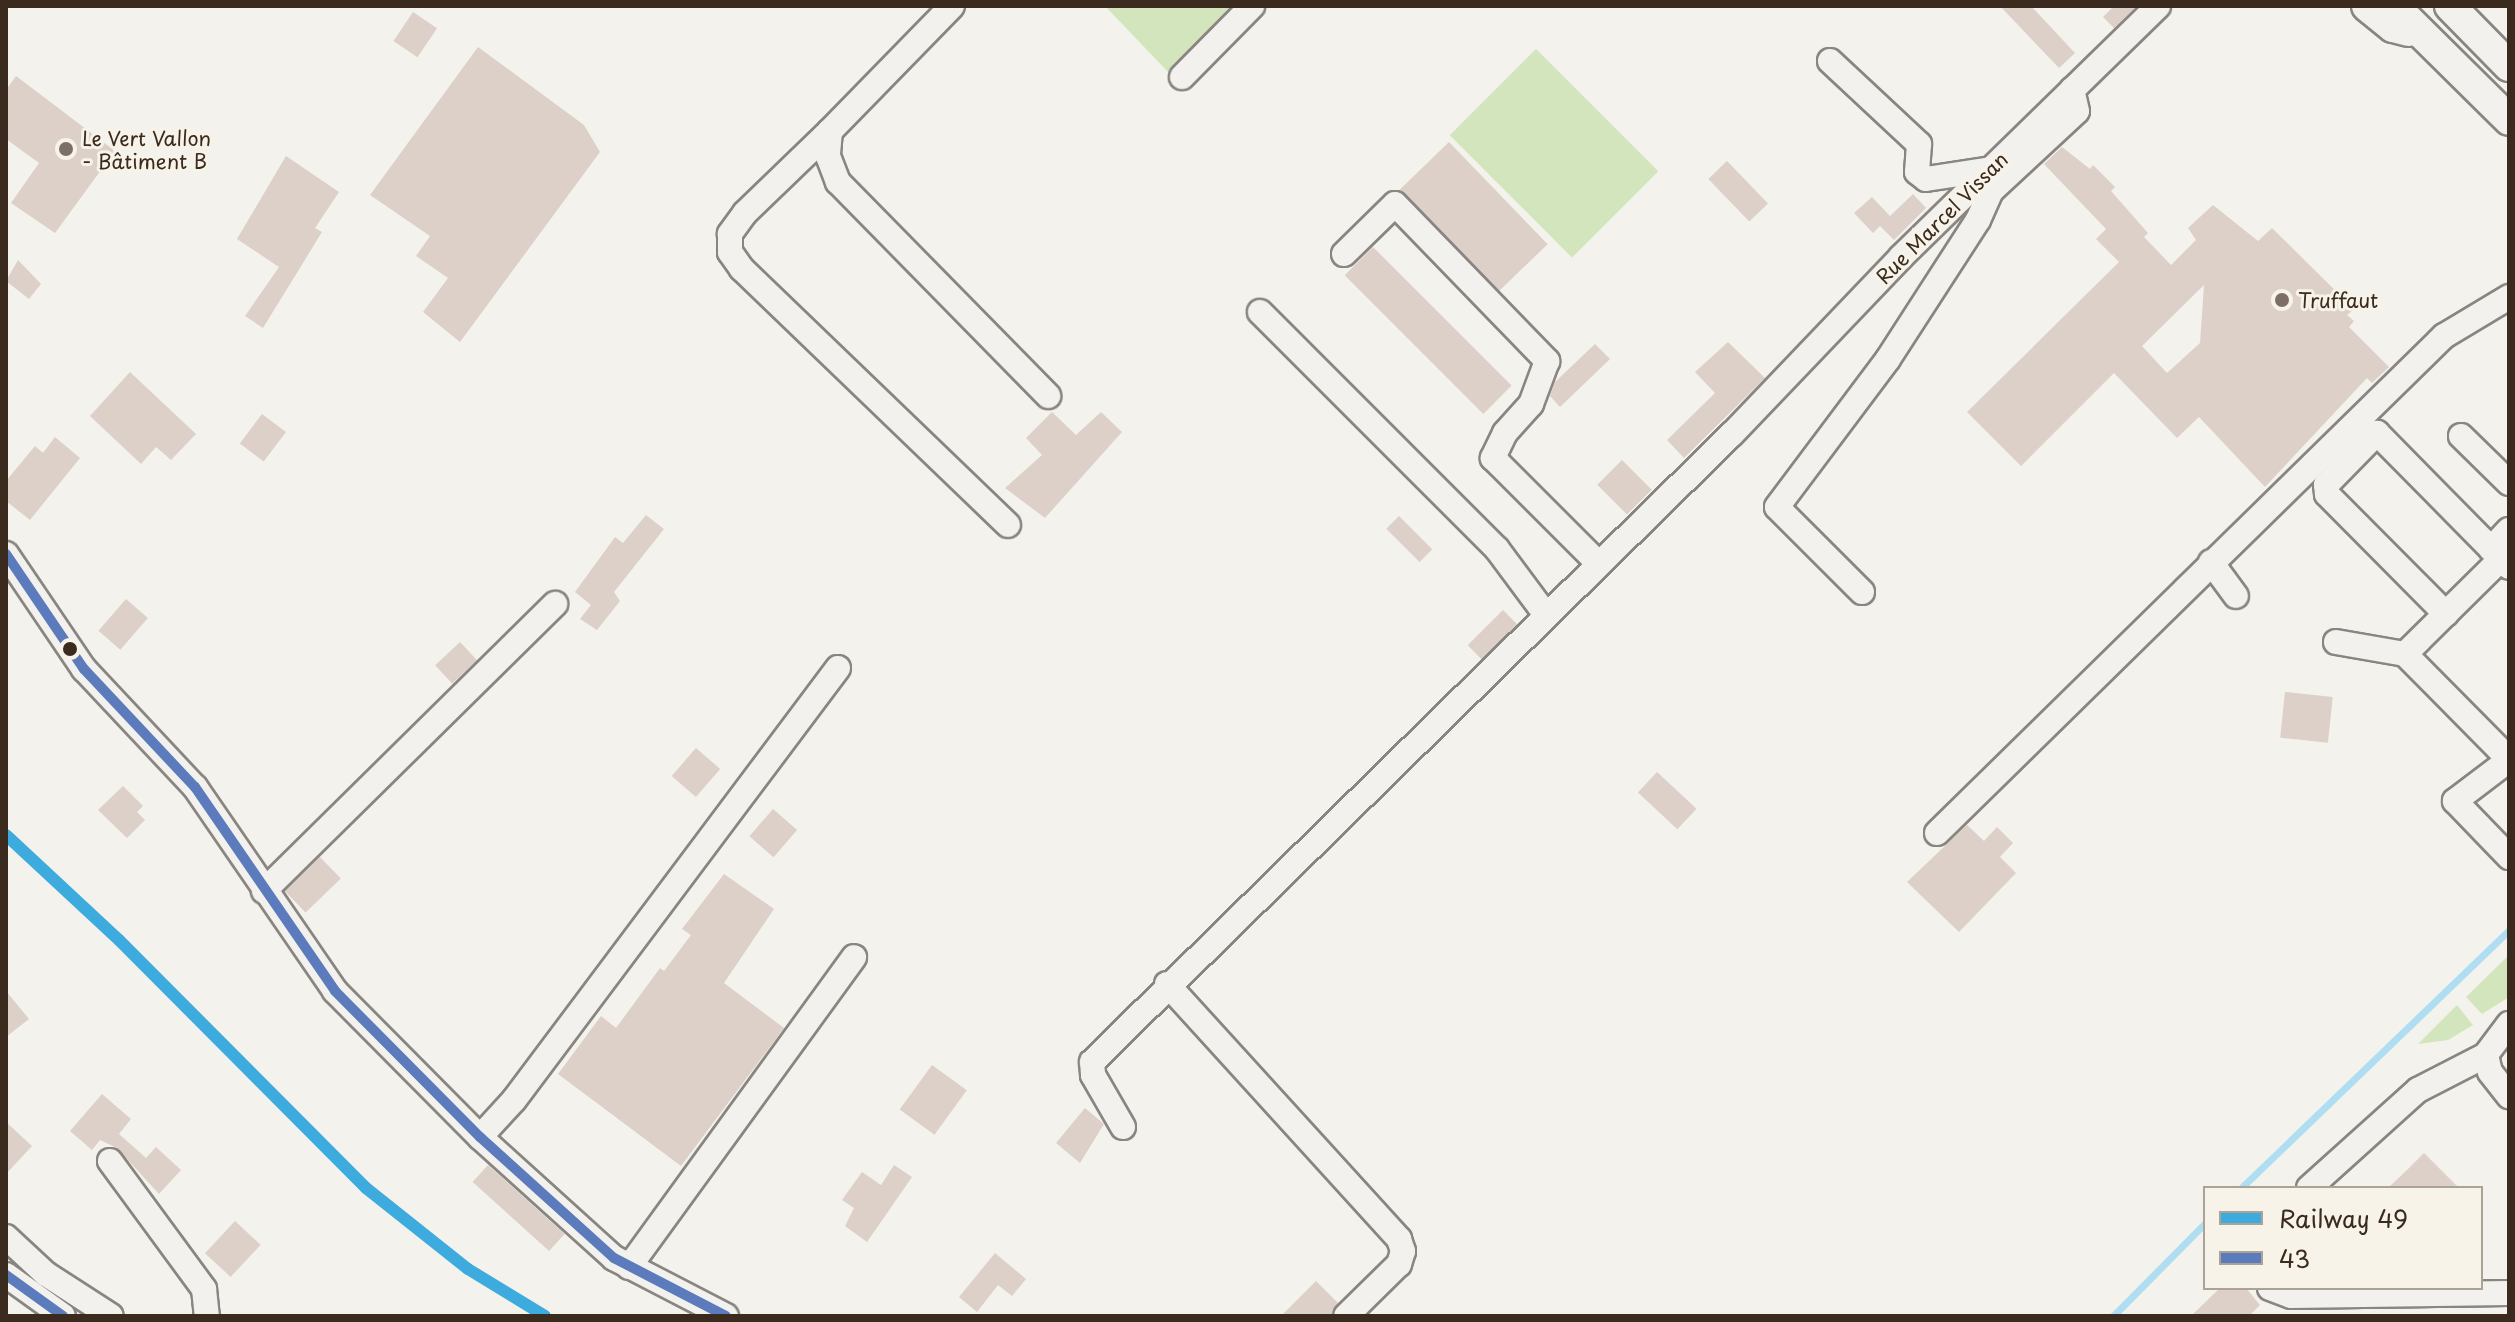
<!DOCTYPE html>
<meta charset="utf-8">
<style>
body{margin:0}
#map{position:relative;width:2515px;height:1322px;overflow:hidden;background:#f4f2ec;font-family:"Playpen Sans",sans-serif}
div>[style]{position:absolute}
.green>*{inset:0;background:#d2e5bc;transform-origin:0 0}
.stream>*{height:7px;margin:-3.5px;padding:0 3.5px;transform-origin:3.5px;border-radius:3.5px;background:#afdef2}
.building>*{inset:0;background:#dcd0c9;transform-origin:0 0}
.roads{filter:drop-shadow(2px 0 #898580) drop-shadow(-2px 0 #898580) drop-shadow(0 2px #898580) drop-shadow(0 -2px #898580)}
.minor>*{height:24px;margin:-12px;padding:0 12px;transform-origin:12px;border-radius:12px;background:#f2f1ed}
.major>*{height:30px;margin:-15px;padding:0 15px;transform-origin:15px;border-radius:15px;background:#f2f1ed}
.bus-1>*{height:10px;margin:-5px;padding:0 5px;transform-origin:5px;border-radius:5px;background:#5b7bbc}
.rail-1>*{height:12px;margin:-6px;padding:0 6px;transform-origin:6px;border-radius:6px;background:#3dabde}
.dots>*{width:22px;height:22px;translate:-50% -50%;box-sizing:border-box;border:4px solid #f7f3e8;border-radius:50%}
span{translate:-50% -50%;white-space:nowrap;text-align:center;line-height:1.15;-webkit-text-stroke:6px #f7f3e8;paint-order:stroke}
.poi-label{font-size:20px;color:#3b2a1e}
.left{translate:0 -50%;text-align:left}
.street-label{font-size:20px;color:#3b2a1e}
.frame{position:absolute;inset:0;border:8px solid #3b2a1e;pointer-events:none}
.legend{position:absolute;left:2203px;top:1186px;width:280px;height:104px;box-sizing:border-box;background:#f7f3e8;border:2px solid #aca397;margin:0;padding:10px 14px;list-style:none;font-size:24px;color:#3b2a1e}
.legend li{display:flex;align-items:center;gap:16px;height:40px}
.legend b{width:40px;border:2px solid #aca397}
</style>
<div id="map">
<div class="green">
<div style="clip-path:polygon(1105px 6px,1237px 6px,1169px 73px)"></div>
<div style="left:1536px;top:49px;width:173px;height:122px;rotate:45deg"></div>
<div style="clip-path:polygon(2509px 955px,2509px 997px,2482px 1014px,2466px 997px)"></div>
<div style="clip-path:polygon(2457px 1005px,2473px 1025px,2448px 1040px,2418px 1044px)"></div>
</div>
<div class="stream">
<div style="left:2241px;top:1188px;width:372px;rotate:-43.9deg"></div>
<div style="left:2113px;top:1316px;width:131px;rotate:-45.3deg"></div>
</div>
<div class="building">
<div style="clip-path:polygon(2000px 6px,2031px 6px,2075px 53px,2059px 68px)"></div>
<div style="clip-path:polygon(2114px 6px,2137px 6px,2114px 28px,2103px 17px)"></div>
<div style="left:413px;top:12px;width:29px;height:35px;rotate:34deg"></div>
<div style="clip-path:polygon(478px 47px,584px 125px,600px 152px,460px 342px,423px 312px,448px 278px,416px 256px,430px 236px,370px 195px)"></div>
<div style="clip-path:polygon(16px 76px,115px 151px,55px 233px,11px 203px,39px 163px,6px 139px,6px 90px)"></div>
<div style="left:1449px;top:142px;width:142px;height:69px;rotate:46deg"></div>
<div style="clip-path:polygon(evenodd,2062px 147px,2090px 169px,2093px 165px,2115px 187px,2111px 191px,2148px 233px,2144px 237px,2171px 265px,2196px 240px,2188px 228px,2213px 205px,2258px 241px,2272px 228px,2354px 309px,2347px 315px,2354px 321px,2349px 327px,2389px 367px,2372px 383px,2367px 378px,2265px 487px,2199px 417px,2177px 438px,2114px 373px,2021px 466px,1967px 412px,2119px 262px,2096px 239px,2106px 229px,2044px 164px,2062px 147px,2204px 285px,2200px 343px,2167px 373px,2142px 346px,2204px 285px)"></div>
<div style="clip-path:polygon(286px 156px,339px 192px,315px 228px,322px 232px,263px 328px,245px 316px,279px 267px,237px 239px)"></div>
<div style="left:1727px;top:161px;width:59px;height:26px;rotate:46deg"></div>
<div style="clip-path:polygon(1913px 194px,1926px 208px,1894px 240px,1880px 226px,1873px 233px,1854px 213px,1872px 197px,1890px 216px)"></div>
<div style="left:1373px;top:247px;width:196px;height:40px;rotate:45deg"></div>
<div style="clip-path:polygon(18px 260px,41px 284px,29px 299px,6px 281px)"></div>
<div style="clip-path:polygon(1728px 342px,1765px 378px,1684px 458px,1667px 440px,1715px 393px,1695px 372px)"></div>
<div style="clip-path:polygon(1595px 344px,1610px 359px,1560px 407px,1550px 396px,1555px 382px)"></div>
<div style="clip-path:polygon(130px 372px,196px 434px,171px 460px,156px 447px,141px 464px,90px 416px)"></div>
<div style="clip-path:polygon(1052px 412px,1076px 435px,1101px 412px,1122px 432px,1045px 518px,1005px 488px,1042px 455px,1026px 438px)"></div>
<div style="left:262px;top:414px;width:30px;height:37px;rotate:37deg"></div>
<div style="clip-path:polygon(55px 437px,80px 458px,30px 520px,6px 501px,6px 481px,35px 446px,43px 453px)"></div>
<div style="left:1622px;top:460px;width:42px;height:35px;rotate:45deg"></div>
<div style="clip-path:polygon(646px 515px,664px 529px,614px 592px,620px 601px,597px 630px,580px 619px,591px 605px,575px 592px,615px 537px,623px 543px)"></div>
<div style="left:1399px;top:516px;width:47px;height:18px;rotate:45deg"></div>
<div style="left:126px;top:599px;width:29px;height:42px;rotate:41deg"></div>
<div style="left:1503px;top:610px;width:20px;height:50px;rotate:45deg"></div>
<div style="left:460px;top:642px;width:25px;height:34px;rotate:47deg"></div>
<div style="left:2285px;top:692px;width:48px;height:46px;rotate:6deg"></div>
<div style="left:696px;top:748px;width:32px;height:37px;rotate:41deg"></div>
<div style="left:1657px;top:772px;width:54px;height:28px;rotate:43deg"></div>
<div style="clip-path:polygon(123px 786px,143px 806px,137px 812px,145px 820px,127px 838px,98px 810px)"></div>
<div style="left:773px;top:809px;width:32px;height:36px;rotate:41deg"></div>
<div style="clip-path:polygon(1967px 825px,1984px 841px,1997px 827px,2013px 843px,2000px 857px,2016px 873px,1959px 932px,1907px 882px)"></div>
<div style="left:320px;top:857px;width:30px;height:49px;rotate:46deg"></div>
<div style="clip-path:polygon(724px 874px,774px 909px,724px 983px,784px 1028px,681px 1166px,558px 1074px,601px 1016px,616px 1028px,660px 968px,664px 971px,691px 935px,682px 929px)"></div>
<div style="clip-path:polygon(6px 991px,29px 1019px,6px 1037px)"></div>
<div style="left:932px;top:1065px;width:43px;height:55px;rotate:36deg"></div>
<div style="clip-path:polygon(102px 1094px,131px 1119px,119px 1134px,146px 1158px,156px 1147px,181px 1170px,159px 1194px,117px 1148px,100px 1140px,92px 1150px,70px 1131px)"></div>
<div style="clip-path:polygon(1085px 1108px,1104px 1124px,1080px 1163px,1056px 1143px)"></div>
<div style="clip-path:polygon(6px 1122px,32px 1146px,6px 1174px)"></div>
<div style="clip-path:polygon(2424px 1153px,2459px 1188px,2388px 1188px,2408px 1169px)"></div>
<div style="left:488px;top:1165px;width:103px;height:23px;rotate:42deg"></div>
<div style="clip-path:polygon(894px 1165px,912px 1177px,867px 1242px,845px 1226px,854px 1208px,842px 1200px,862px 1172px,881px 1185px)"></div>
<div style="left:235px;top:1221px;width:35px;height:44px;rotate:43deg"></div>
<div style="clip-path:polygon(995px 1253px,1026px 1279px,1012px 1296px,998px 1285px,977px 1312px,959px 1297px)"></div>
<div style="clip-path:polygon(1316px 1281px,1338px 1303px,1331px 1316px,1281px 1316px)"></div>
<div style="clip-path:polygon(2220px 1288px,2246px 1288px,2260px 1305px,2249px 1316px,2191px 1316px)"></div>
</div>
<div class="roads">
<div class="minor">
<div style="left:952px;top:6px;width:175px;rotate:134.3deg"></div>
<div style="left:830px;top:131px;width:25px;rotate:95deg"></div>
<div style="left:828px;top:156px;width:28px;rotate:69deg"></div>
<div style="left:838px;top:182px;width:300px;rotate:45.5deg"></div>
<div style="left:1830px;top:61px;width:122px;rotate:43deg"></div>
<div style="left:1919px;top:144px;width:28px;rotate:94deg"></div>
<div style="left:1917px;top:172px;width:11px;rotate:38deg"></div>
<div style="left:1926px;top:179px;width:66px;rotate:-8.7deg"></div>
<div style="left:1182px;top:77px;width:100px;rotate:-45.4deg"></div>
<div style="left:830px;top:131px;width:118px;rotate:136deg"></div>
<div style="left:745px;top:213px;width:26px;rotate:126deg"></div>
<div style="left:730px;top:234px;width:18px;rotate:90deg"></div>
<div style="left:730px;top:252px;width:21px;rotate:55deg"></div>
<div style="left:742px;top:269px;width:369px;rotate:43.9deg"></div>
<div style="left:1344px;top:254px;width:71px;rotate:-44.4deg"></div>
<div style="left:1395px;top:204px;width:219px;rotate:45.9deg"></div>
<div style="left:1547px;top:361px;width:46px;rotate:110.4deg"></div>
<div style="left:1531px;top:404px;width:39px;rotate:132deg"></div>
<div style="left:1505px;top:433px;width:28px;rotate:116deg"></div>
<div style="left:1493px;top:458px;width:150px;rotate:45deg"></div>
<div style="left:1260px;top:312px;width:335px;rotate:45deg"></div>
<div style="left:1497px;top:549px;width:82px;rotate:53.4deg"></div>
<div style="left:2461px;top:436px;width:67px;rotate:44.4deg"></div>
<div style="left:2491px;top:549px;width:26px;rotate:-47deg"></div>
<div style="left:6px;top:554px;width:139px;rotate:55.9deg"></div>
<div style="left:84px;top:669px;width:162px;rotate:46.8deg"></div>
<div style="left:195px;top:787px;width:247px;rotate:55.5deg"></div>
<div style="left:335px;top:991px;width:206px;rotate:45.2deg"></div>
<div style="left:480px;top:1137px;width:181px;rotate:42.1deg"></div>
<div style="left:614px;top:1258px;width:126px;rotate:27.4deg"></div>
<div style="left:2211px;top:562px;width:42px;rotate:53.7deg"></div>
<div style="left:1862px;top:592px;width:120px;rotate:-135deg"></div>
<div style="left:1777px;top:507px;width:185px;rotate:-53.1deg"></div>
<div style="left:1888px;top:359px;width:166px;rotate:-57.1deg"></div>
<div style="left:1978px;top:220px;width:32px;rotate:-66deg"></div>
<div style="left:1991px;top:191px;width:117px;rotate:-42.9deg"></div>
<div style="left:2077px;top:111px;width:22px;rotate:-103deg"></div>
<div style="left:2446px;top:614px;width:169px;rotate:-134.8deg"></div>
<div style="left:2327px;top:494px;width:9px;rotate:-96deg"></div>
<div style="left:2326px;top:485px;width:73px;rotate:-45.6deg"></div>
<div style="left:2377px;top:433px;width:188px;rotate:45.4deg"></div>
<div style="left:2336px;top:642px;width:70px;rotate:9.9deg"></div>
<div style="left:2405px;top:654px;width:135px;rotate:-44.7deg"></div>
<div style="left:2405px;top:654px;width:148px;rotate:45.3deg"></div>
<div style="left:2509px;top:760px;width:68px;rotate:142.8deg"></div>
<div style="left:2455px;top:801px;width:78px;rotate:46deg"></div>
<div style="left:1937px;top:833px;width:710px;rotate:-44.43deg"></div>
<div style="left:2444px;top:336px;width:76px;rotate:-31deg"></div>
<div style="left:264px;top:891px;width:409px;rotate:-44.6deg"></div>
<div style="left:1167px;top:984px;width:345px;rotate:47.7deg"></div>
<div style="left:1399px;top:1239px;width:13px;rotate:72deg"></div>
<div style="left:1403px;top:1251px;width:14px;rotate:107deg"></div>
<div style="left:1399px;top:1264px;width:74px;rotate:135.5deg"></div>
<div style="left:2509px;top:1024px;width:39px;rotate:127deg"></div>
<div style="left:2486px;top:1055px;width:17px;rotate:77deg"></div>
<div style="left:2490px;top:1072px;width:31px;rotate:52deg"></div>
<div style="left:1123px;top:1127px;width:60px;rotate:-120deg"></div>
<div style="left:1093px;top:1075px;width:13px;rotate:-94deg"></div>
<div style="left:1092px;top:1062px;width:897px;rotate:-44.46deg"></div>
<div style="left:1732px;top:434px;width:245px;rotate:-46.3deg"></div>
<div style="left:1901px;top:257px;width:359px;rotate:-44.3deg"></div>
<div style="left:480px;top:1137px;width:50px;rotate:-47.4deg"></div>
<div style="left:514px;top:1100px;width:540px;rotate:-53.13deg"></div>
<div style="left:110px;top:1161px;width:159px;rotate:53.7deg"></div>
<div style="left:204px;top:1289px;width:27px;rotate:84deg"></div>
<div style="left:2309px;top:1188px;width:147px;rotate:-42deg"></div>
<div style="left:2418px;top:1090px;width:76px;rotate:-27.2deg"></div>
<div style="left:6px;top:1237px;width:54px;rotate:42.8deg"></div>
<div style="left:46px;top:1274px;width:77px;rotate:32.9deg"></div>
<div style="left:629px;top:1267px;width:383px;rotate:-54deg"></div>
<div style="left:6px;top:1275px;width:70px;rotate:35.7deg"></div>
<div style="left:2270px;top:1288px;width:22px;rotate:21deg"></div>
<div style="left:2291px;top:1296px;width:218px;rotate:-0.8deg"></div>
</div>
<div class="major">
<div style="left:2367px;top:6px;width:33px;rotate:39deg"></div>
<div style="left:2393px;top:27px;width:16px;rotate:14deg"></div>
<div style="left:2394px;top:6px;width:162px;rotate:44.7deg"></div>
<div style="left:2450px;top:6px;width:84px;rotate:45.5deg"></div>
</div>
</div>
<div class="bus-1">
<div style="left:6px;top:554px;width:139px;rotate:55.9deg"></div>
<div style="left:84px;top:669px;width:162px;rotate:46.8deg"></div>
<div style="left:195px;top:787px;width:247px;rotate:55.5deg"></div>
<div style="left:335px;top:991px;width:206px;rotate:45.2deg"></div>
<div style="left:480px;top:1137px;width:181px;rotate:42.1deg"></div>
<div style="left:614px;top:1258px;width:126px;rotate:27.4deg"></div>
<div style="left:6px;top:1275px;width:70px;rotate:35.7deg"></div>
</div>
<div class="rail-1">
<div style="left:6px;top:835px;width:154px;rotate:42.9deg"></div>
<div style="left:119px;top:940px;width:350px;rotate:45.1deg"></div>
<div style="left:366px;top:1188px;width:130px;rotate:38.5deg"></div>
<div style="left:468px;top:1269px;width:90px;rotate:31.4deg"></div>
</div>
<div class="dots">
<div style="left:66px;top:149px;background:#7c7066"></div>
<div style="left:2282px;top:300px;background:#7c7066"></div>
<div style="left:70px;top:649px;background:#3b2a1e"></div>
</div>
<div class="poi-label">
<span class="left" style="left:82px;top:150px">Le Vert Vallon<br>- Bâtiment B</span>
<span class="left" style="left:2298px;top:300px">Truffaut</span>
</div>
<div class="street-label">
<span style="left:1942px;top:218px;rotate:-45deg">Rue Marcel Vissan</span>
</div>
<div class="frame"></div>
<ul class="legend">
<li><b style="height:10px;background:#3dabde"></b>Railway 49</li>
<li><b style="height:10px;background:#5b7bbc"></b>43</li>
</ul>
</div>
